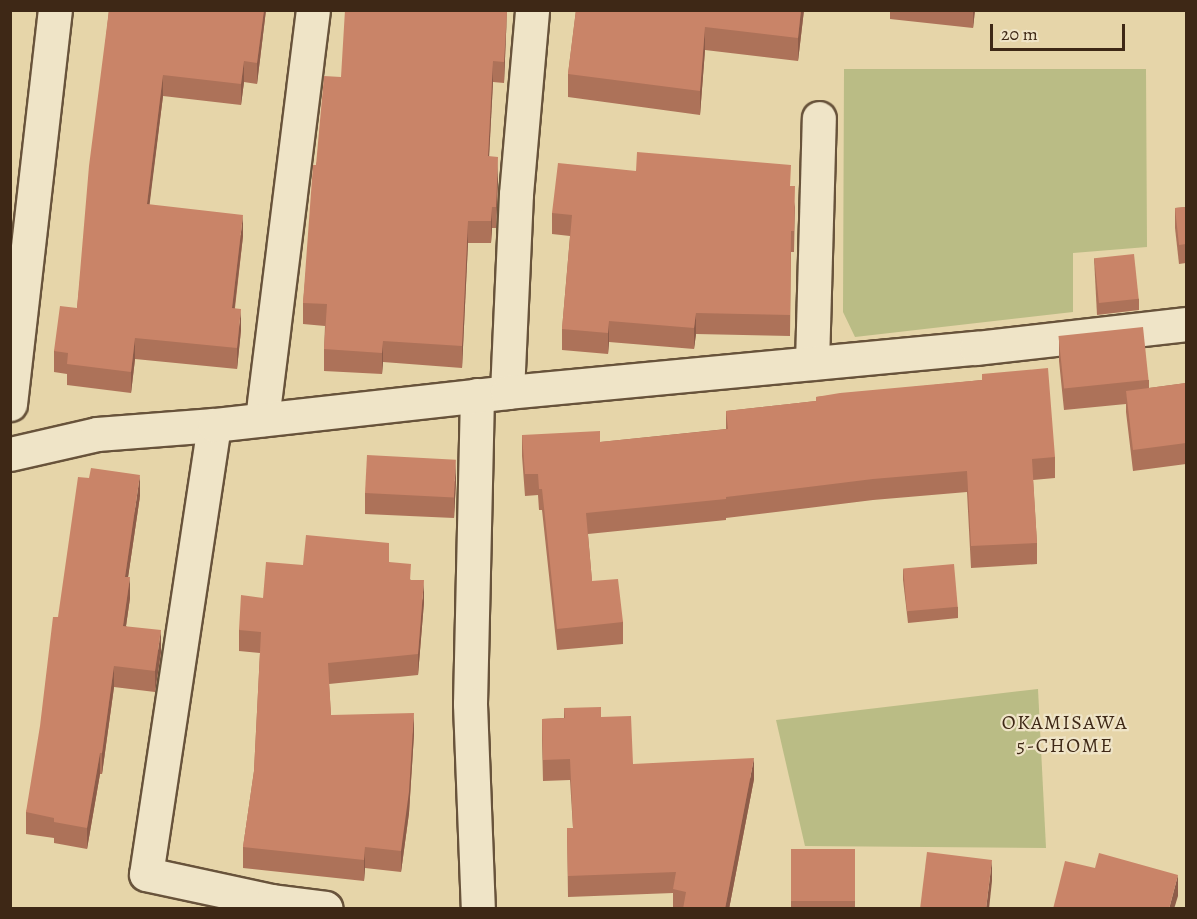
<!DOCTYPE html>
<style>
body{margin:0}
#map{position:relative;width:1197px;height:919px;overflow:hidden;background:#e6d5a9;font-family:Alegreya,serif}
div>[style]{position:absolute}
.green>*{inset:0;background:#babc85}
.roads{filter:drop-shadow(2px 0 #68533b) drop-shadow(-2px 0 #68533b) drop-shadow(0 2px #68533b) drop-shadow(0 -2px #68533b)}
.minor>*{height:33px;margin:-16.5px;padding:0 16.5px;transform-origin:16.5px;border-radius:16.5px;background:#efe4c7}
.wall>*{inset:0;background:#ad7259;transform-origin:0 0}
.shaded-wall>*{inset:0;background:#8d5c49}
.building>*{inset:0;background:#c98468;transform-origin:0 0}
span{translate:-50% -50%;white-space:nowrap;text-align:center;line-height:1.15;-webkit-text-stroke:4.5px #efe4c7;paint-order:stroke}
.neighbourhood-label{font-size:20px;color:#3e2816;letter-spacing:1.5px}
.frame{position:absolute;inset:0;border:12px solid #3e2816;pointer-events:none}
.scale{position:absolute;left:990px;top:24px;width:135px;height:27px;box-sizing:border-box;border:3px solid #3e2816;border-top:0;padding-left:8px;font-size:18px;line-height:21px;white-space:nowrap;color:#3e2816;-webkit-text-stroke:4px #efe4c7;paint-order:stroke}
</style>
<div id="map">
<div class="green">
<div style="clip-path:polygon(844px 69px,1146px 69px,1147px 247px,1073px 253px,1073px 312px,855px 337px,843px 312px)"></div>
<div style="clip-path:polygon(1038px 689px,1046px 848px,805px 846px,776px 720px)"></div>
</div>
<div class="roads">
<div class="minor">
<div style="left:812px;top:363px;width:245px;rotate:-88.4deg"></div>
<div style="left:507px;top:392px;width:198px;rotate:-87.4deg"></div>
<div style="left:516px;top:194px;width:185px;rotate:-85deg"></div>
<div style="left:477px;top:395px;width:309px;rotate:91.3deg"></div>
<div style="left:470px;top:704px;width:204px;rotate:87.8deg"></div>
<div style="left:10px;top:404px;width:397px;rotate:-83.5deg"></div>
<div style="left:262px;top:419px;width:411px;rotate:-82.9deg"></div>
<div style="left:214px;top:425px;width:454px;rotate:98.6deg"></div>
<div style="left:146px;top:874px;width:129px;rotate:12.1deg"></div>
<div style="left:272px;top:901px;width:54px;rotate:7.4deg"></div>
<div style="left:10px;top:454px;width:89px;rotate:-12.9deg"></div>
<div style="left:97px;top:434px;width:117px;rotate:-4.4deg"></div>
<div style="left:214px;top:425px;width:295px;rotate:-6.4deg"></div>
<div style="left:507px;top:392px;width:471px;rotate:-5.4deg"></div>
<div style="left:976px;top:348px;width:211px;rotate:-6.5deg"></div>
</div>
</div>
<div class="wall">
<div style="clip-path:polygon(109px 10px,266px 10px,257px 84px,244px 82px,241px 105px,163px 96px,149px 205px,243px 236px,235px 308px,241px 330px,237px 369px,135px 359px,131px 393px,67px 385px,67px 374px,54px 372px,54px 351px,77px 308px)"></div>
<div style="clip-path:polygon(507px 10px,504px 83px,493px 82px,489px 156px,498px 179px,496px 228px,492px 228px,491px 243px,468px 243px,462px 368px,383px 362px,382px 374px,324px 371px,324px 349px,325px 326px,303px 324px,303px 303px,316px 165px,341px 77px)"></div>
<div style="clip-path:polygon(576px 10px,804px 10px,798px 61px,705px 50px,700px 115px,568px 97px,568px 74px)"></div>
<div style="clip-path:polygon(890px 10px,975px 10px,973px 28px,890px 19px)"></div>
<div style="clip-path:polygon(791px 186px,795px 207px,794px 252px,791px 252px,790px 336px,696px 334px,694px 349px,609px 342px,608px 354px,562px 350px,562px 329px,570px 236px,552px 234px,552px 213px)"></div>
<div style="clip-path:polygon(1186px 207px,1186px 263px,1179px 264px,1175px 228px,1175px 208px)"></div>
<div style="clip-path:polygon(1094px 258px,1139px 299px,1139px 310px,1097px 315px)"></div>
<div style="clip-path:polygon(1059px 339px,1149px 380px,1149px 388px,1186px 383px,1186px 464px,1133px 471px,1126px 412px,1126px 404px,1064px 410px,1059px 361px)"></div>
<div style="clip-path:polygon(982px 374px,1055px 457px,1055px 478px,1033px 480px,1037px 543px,1037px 564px,971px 568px,967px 492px,873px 500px,726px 518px,726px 520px,588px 534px,592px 581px,623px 622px,623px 644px,557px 650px,542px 510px,539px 510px,538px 495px,525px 496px,522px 456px,522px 435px,600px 442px,726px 429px,726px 411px,816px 401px,816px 397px,982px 380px)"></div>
<div style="clip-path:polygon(456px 481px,454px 518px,365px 514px,365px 493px)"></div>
<div style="clip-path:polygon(140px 496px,128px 577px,130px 598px,126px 626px,161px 652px,155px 692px,114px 687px,102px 774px,100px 774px,87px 849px,54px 843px,54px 838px,26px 834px,26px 812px)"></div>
<div style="clip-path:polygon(389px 562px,411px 580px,424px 602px,418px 675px,329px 684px,331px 715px,414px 734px,409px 813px,401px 872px,365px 868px,364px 881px,243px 868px,243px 847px,254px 771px,260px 653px,239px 651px,239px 630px,263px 598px,303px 565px)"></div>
<div style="clip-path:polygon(903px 569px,958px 607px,958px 618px,908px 623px,903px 580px)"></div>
<div style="clip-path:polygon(564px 708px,601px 717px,633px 764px,754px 779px,729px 909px,673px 909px,673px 893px,568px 897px,567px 828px,573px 828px,570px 780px,543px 781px,542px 740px,542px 719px,564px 718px)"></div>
<div style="left:791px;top:849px;width:64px;height:60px"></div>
</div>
<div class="shaded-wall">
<div style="clip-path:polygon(264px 10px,266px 10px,257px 84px,257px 63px)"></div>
<div style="clip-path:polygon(507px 10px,504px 83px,504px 62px)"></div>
<div style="clip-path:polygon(801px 10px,804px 10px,798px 61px,798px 38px)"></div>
<div style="clip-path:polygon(973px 10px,975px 10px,973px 28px)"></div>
<div style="clip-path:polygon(705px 27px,705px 50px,700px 115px,700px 91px)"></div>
<div style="clip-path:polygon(244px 61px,244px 82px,241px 105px,241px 84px)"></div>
<div style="clip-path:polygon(493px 61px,493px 82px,488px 177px,488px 156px)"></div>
<div style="clip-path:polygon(163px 75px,163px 96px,147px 225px,147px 204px)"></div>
<div style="clip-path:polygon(498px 157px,498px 179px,496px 228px,496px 207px)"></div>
<div style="clip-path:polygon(492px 207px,492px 228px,491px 243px,491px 221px)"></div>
<div style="clip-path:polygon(243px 215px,243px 236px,232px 329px,232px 308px)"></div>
<div style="clip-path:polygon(468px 221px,468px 243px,462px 368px,462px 346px)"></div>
<div style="clip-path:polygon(241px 309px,241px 330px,237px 369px,237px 348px)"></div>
<div style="clip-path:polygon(696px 313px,696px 334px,694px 349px,694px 328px)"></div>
<div style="clip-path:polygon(609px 321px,609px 342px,608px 354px,608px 333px)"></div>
<div style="clip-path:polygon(135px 338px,135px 359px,131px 393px,131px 372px)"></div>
<div style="clip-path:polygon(383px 341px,383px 362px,382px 374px,382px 353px)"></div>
<div style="clip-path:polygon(456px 460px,456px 481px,454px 518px,454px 497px)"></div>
<div style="clip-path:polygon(140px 475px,140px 496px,125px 598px,125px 577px)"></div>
<div style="clip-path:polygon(130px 577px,130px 598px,123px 647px,123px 626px)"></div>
<div style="clip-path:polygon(424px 580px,424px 602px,418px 675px,418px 654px)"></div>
<div style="clip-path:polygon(161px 630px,161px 652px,155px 692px,155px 671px)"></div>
<div style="clip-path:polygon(114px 666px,114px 687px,102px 774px,102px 753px)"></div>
<div style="clip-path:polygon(414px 713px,414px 734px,409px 813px,401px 872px,401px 851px)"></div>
<div style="clip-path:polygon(100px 753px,100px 774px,87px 849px,87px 828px)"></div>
<div style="clip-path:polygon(754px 758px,754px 779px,729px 909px,725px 909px)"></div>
<div style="clip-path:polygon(365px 847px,365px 868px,364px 881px,364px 860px)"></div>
<div style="clip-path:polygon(992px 860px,992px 881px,989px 909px,986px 909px)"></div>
<div style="clip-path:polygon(1178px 875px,1178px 896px,1174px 909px,1169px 909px)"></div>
</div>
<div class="building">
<div style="clip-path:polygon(109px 10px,264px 10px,257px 63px,244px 61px,241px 84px,163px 75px,147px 204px,243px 215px,232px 308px,241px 309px,237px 348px,135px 338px,131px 372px,67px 364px,68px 353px,54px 351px,60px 306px,77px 308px,89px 166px)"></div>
<div style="clip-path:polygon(345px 10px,507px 10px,504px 62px,493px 61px,488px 156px,498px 157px,496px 207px,492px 207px,491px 221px,468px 221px,462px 346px,383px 341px,382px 353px,324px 349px,327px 304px,303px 303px,313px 165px,316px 165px,324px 76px,341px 77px)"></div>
<div style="clip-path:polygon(576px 10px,801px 10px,798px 38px,705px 27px,700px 91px,568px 74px)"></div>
<div style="clip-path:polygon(637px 152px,791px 165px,790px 186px,795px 186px,794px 231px,791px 231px,790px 315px,696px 313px,694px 328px,609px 321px,608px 333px,562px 329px,572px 215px,552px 213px,558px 163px,636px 171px)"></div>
<div style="clip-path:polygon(1186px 207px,1186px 244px,1179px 245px,1175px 208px)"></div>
<div style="left:1134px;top:254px;width:45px;height:40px;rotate:84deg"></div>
<div style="left:1143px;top:327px;width:53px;height:85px;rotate:84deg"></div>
<div style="clip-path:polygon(1048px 368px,1055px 457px,1032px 459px,1037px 543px,971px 546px,967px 471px,873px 479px,726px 497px,726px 499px,586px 513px,592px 581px,618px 579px,623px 622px,557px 629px,542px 489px,539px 489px,538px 474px,525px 474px,522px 435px,600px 431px,600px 442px,728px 429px,726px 411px,816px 401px,816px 397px,840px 393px,982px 380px,982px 374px)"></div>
<div style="clip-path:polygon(1186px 383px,1186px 443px,1133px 450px,1126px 391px)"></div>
<div style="left:367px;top:455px;width:89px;height:38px;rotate:3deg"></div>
<div style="clip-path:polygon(91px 468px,140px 475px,125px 577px,130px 577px,123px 626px,161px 630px,155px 671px,114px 666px,102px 753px,100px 753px,87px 828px,54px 822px,54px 818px,26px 812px,40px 726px,53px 617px,58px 617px,78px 477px,89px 478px)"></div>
<div style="clip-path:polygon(306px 535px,389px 543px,389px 562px,411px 564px,410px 580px,424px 580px,418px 654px,328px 663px,331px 715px,414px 713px,409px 792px,401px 851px,365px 847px,364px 860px,243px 847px,254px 771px,261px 632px,239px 630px,241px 595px,263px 598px,266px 562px,303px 565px)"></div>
<div style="left:954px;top:564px;width:43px;height:51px;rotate:85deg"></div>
<div style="clip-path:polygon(601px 707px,601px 717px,631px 716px,633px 764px,754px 758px,725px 909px,683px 909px,686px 892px,673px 889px,676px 872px,568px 876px,567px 828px,573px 828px,570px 759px,543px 760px,542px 719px,565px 718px,564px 708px)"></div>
<div style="left:791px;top:849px;width:64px;height:52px"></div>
<div style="clip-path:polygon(927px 852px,992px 860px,986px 909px,920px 909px)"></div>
<div style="clip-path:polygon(1099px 853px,1178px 875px,1169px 909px,1053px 909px,1065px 861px,1095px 868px)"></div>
</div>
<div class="neighbourhood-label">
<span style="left:1065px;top:734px">OKAMISAWA<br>5-CHOME</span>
</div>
<div class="frame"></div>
<div class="scale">20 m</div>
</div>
